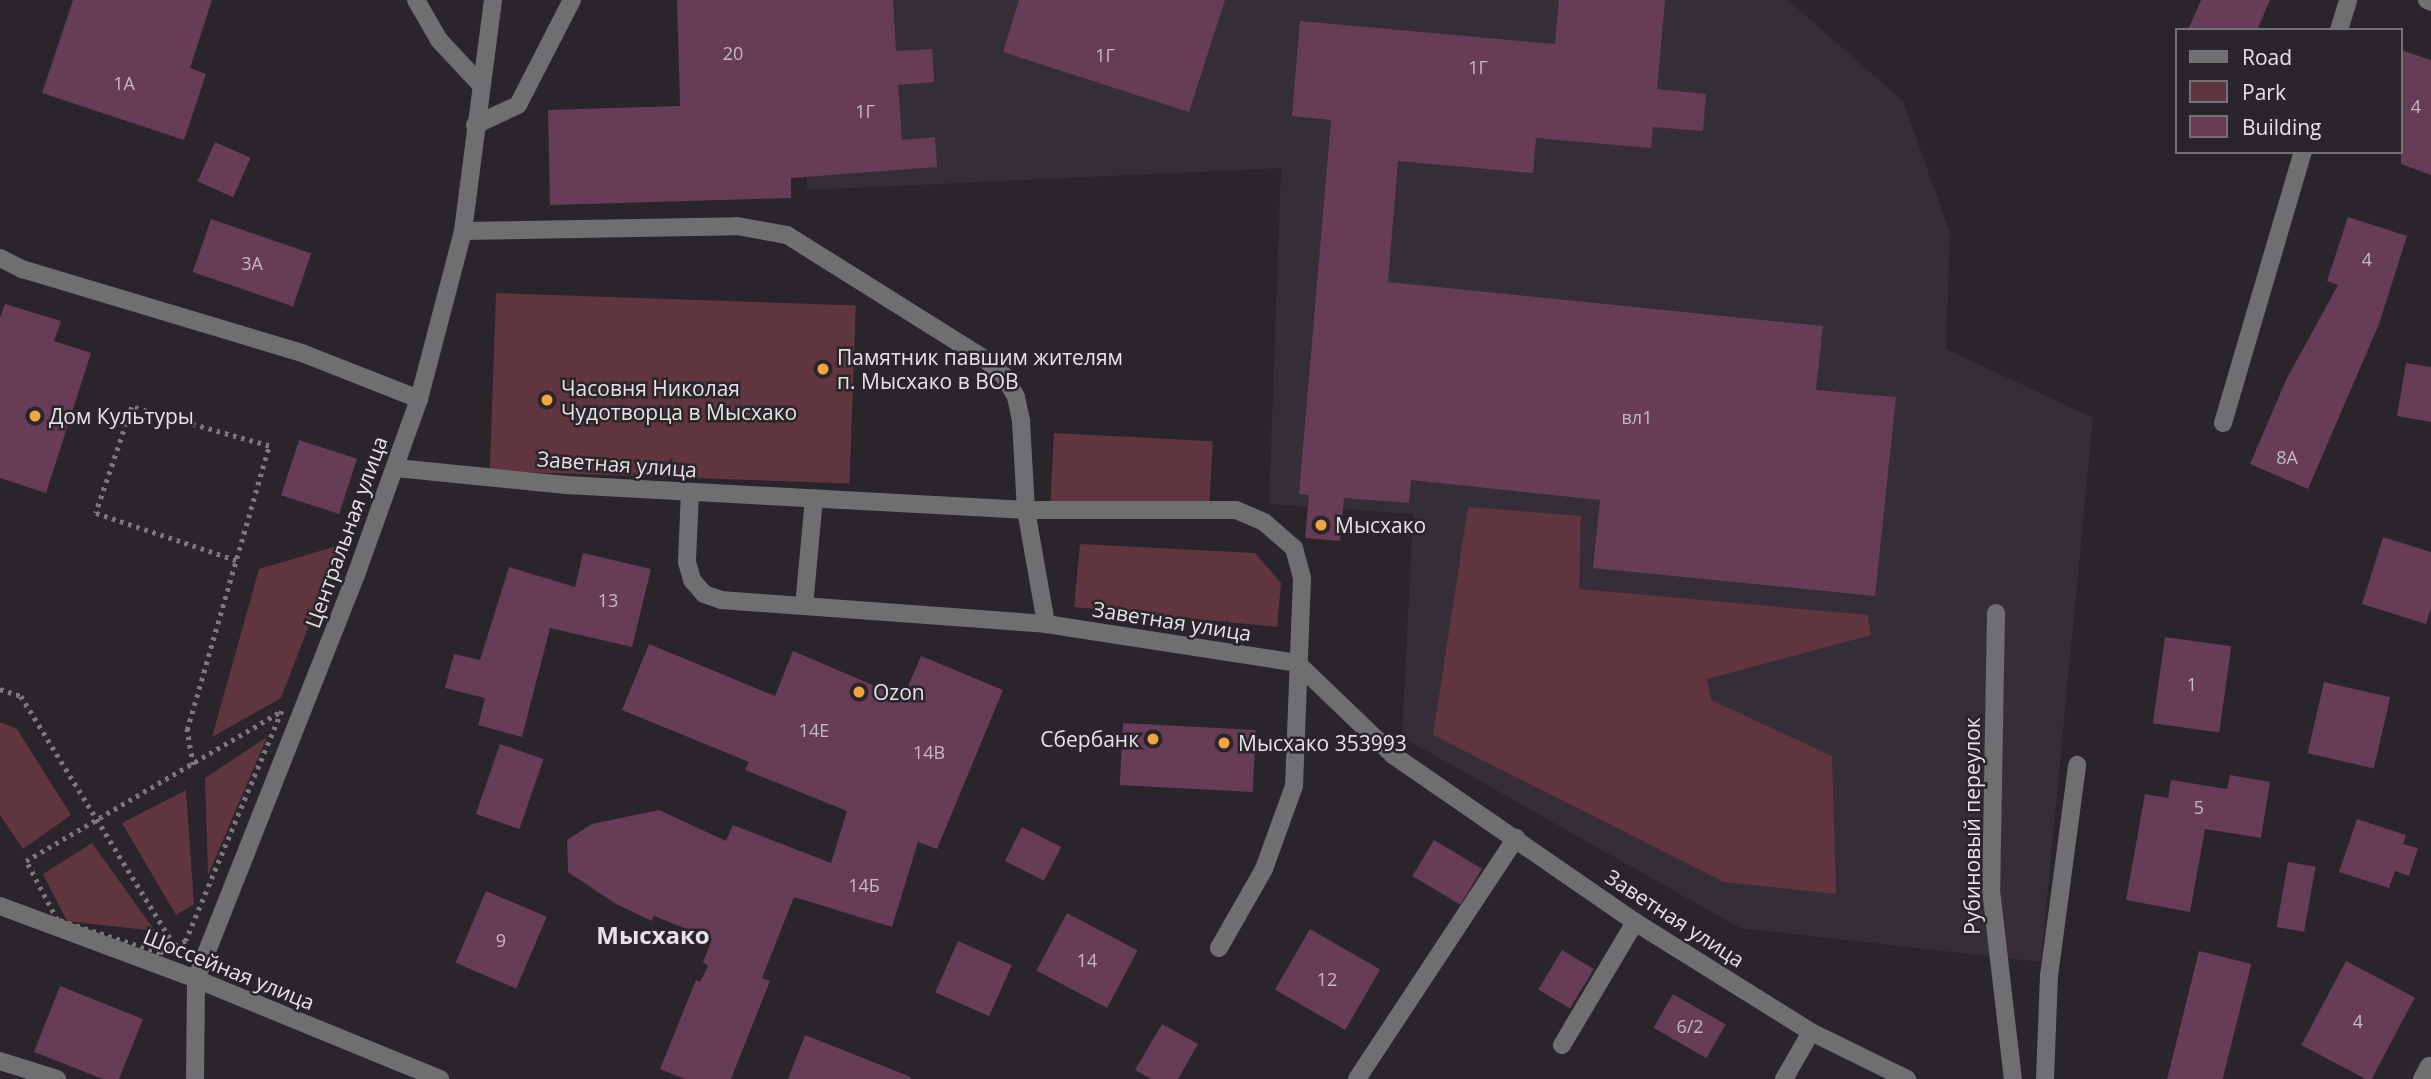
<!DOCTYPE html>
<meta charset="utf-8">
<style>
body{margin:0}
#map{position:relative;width:2431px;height:1079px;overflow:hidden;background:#29252a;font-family:"Open Sans",sans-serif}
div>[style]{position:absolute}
.built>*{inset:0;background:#362e37}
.green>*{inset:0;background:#60353f;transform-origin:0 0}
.building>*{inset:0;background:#673c56;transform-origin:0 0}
.path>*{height:4.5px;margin-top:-2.25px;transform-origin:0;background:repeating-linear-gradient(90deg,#7c797d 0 3.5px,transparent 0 8.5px)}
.minor>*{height:18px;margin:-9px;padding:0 9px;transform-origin:9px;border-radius:9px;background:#6f6e71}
.dots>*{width:19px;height:19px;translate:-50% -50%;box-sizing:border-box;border:4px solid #29252a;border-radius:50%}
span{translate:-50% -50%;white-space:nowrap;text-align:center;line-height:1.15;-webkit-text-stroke:5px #29252a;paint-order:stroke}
.number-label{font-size:18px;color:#c6b9c2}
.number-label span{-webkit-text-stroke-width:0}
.poi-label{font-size:21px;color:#e5e3e6}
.left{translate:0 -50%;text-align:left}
.right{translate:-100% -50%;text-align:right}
.street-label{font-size:21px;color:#e5e3e6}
.quarter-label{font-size:24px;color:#e5e3e6;font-weight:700}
.legend{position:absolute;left:2175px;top:28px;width:228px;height:126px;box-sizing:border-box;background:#29252a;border:2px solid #747175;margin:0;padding:9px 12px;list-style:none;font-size:21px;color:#e5e3e6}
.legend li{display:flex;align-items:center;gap:14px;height:35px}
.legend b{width:35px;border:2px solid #747175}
</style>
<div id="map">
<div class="built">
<div style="clip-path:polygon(807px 0,1788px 0,1903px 101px,1950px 233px,1946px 349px,2093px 418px,2041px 962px,1740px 928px,1402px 737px,1413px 514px,1269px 504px,1281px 168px,807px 190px)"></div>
</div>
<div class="green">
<div style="left:496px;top:293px;width:360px;height:178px;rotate:2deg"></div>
<div style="left:1054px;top:433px;width:159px;height:71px;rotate:3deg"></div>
<div style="clip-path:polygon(1468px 507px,1581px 516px,1579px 589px,1868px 615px,1871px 635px,1707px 679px,1711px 700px,1832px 756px,1836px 894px,1724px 882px,1433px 735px)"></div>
<div style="clip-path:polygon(1080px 544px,1255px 553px,1281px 583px,1277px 627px,1074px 607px)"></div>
<div style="clip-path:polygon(340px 545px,281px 698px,212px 737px,259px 569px)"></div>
<div style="clip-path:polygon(0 722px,17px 729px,71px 815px,23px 849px,0 815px)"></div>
<div style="clip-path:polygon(267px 737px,208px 875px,205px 778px)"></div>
<div style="clip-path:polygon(186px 790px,194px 904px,176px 915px,122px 823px)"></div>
<div style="clip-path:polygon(92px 843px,155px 931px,67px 921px,43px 874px)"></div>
</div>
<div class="building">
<div style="clip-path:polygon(73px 0,212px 0,190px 68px,206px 74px,184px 140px,42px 93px)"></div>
<div style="clip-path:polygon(677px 0,893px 0,896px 51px,932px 49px,934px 82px,898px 85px,902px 140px,935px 137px,937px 167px,791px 178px,791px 198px,550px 205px,548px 110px,680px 106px)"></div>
<div style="clip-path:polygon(1019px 0,1225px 0,1189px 112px,1003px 52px)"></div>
<div style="clip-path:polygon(1559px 0,1665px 0,1657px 89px,1706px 94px,1703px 131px,1653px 127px,1651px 148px,1536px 138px,1533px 173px,1398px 161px,1388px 282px,1823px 326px,1816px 390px,1896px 397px,1875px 596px,1593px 568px,1600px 500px,1411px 480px,1409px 503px,1344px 498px,1340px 541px,1305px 538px,1309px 495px,1299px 494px,1331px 120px,1292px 116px,1300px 21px,1555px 44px)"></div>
<div style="clip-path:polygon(2201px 0,2270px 0,2257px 30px,2188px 30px)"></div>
<div style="clip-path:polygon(2401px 50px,2431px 60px,2431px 175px,2401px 164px)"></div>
<div style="left:215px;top:142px;width:39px;height:43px;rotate:24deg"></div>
<div style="clip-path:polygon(2348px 217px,2407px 236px,2379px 324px,2308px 489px,2250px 464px,2286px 380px,2338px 285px,2327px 281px)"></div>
<div style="left:211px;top:219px;width:106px;height:56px;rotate:19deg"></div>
<div style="clip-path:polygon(5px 304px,61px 321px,54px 341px,91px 353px,46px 493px,0 478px,0 318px)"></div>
<div style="clip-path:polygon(2406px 363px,2431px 367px,2431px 422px,2397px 416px)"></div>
<div style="left:299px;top:440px;width:61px;height:58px;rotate:18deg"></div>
<div style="clip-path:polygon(2383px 537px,2431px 552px,2431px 608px,2426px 624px,2362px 604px)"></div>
<div style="clip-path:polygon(583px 553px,651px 569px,632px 647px,550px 628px,522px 737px,478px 725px,485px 698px,445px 688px,454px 654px,480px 660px,509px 567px,575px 587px)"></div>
<div style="left:2165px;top:637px;width:67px;height:87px;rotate:8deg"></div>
<div style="clip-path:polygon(649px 644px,775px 696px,793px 651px,903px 698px,921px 656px,1003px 690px,937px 849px,918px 842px,892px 927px,794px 897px,762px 978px,770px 981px,731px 1079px,685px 1079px,660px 1069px,696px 980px,700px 982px,708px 966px,703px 962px,712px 939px,654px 916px,652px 921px,616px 904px,568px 872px,567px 840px,592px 824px,659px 810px,726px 841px,733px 825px,831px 863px,847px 811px,745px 770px,749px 762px,622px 710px)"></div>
<div style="left:2324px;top:682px;width:68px;height:73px;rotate:13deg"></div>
<div style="left:1123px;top:723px;width:133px;height:62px;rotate:3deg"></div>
<div style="left:500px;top:744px;width:46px;height:74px;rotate:19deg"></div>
<div style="clip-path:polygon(2230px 775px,2270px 782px,2261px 838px,2205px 829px,2190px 912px,2126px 900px,2145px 794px,2168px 798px,2171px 780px,2227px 789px)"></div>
<div style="clip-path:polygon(2357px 819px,2406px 835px,2403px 844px,2418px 848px,2409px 876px,2395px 871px,2389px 888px,2339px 872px)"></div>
<div style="left:1022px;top:827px;width:44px;height:38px;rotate:27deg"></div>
<div style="left:1434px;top:840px;width:56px;height:42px;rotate:31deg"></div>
<div style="left:2288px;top:862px;width:28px;height:66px;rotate:10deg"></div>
<div style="left:486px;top:891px;width:66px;height:78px;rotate:23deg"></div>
<div style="left:1067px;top:913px;width:80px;height:65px;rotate:28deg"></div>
<div style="left:1310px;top:929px;width:81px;height:70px;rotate:30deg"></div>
<div style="left:958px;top:941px;width:59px;height:56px;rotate:24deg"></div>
<div style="left:1562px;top:950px;width:37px;height:46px;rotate:31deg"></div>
<div style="left:2199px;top:951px;width:54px;height:132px;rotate:14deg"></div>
<div style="left:2346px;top:961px;width:78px;height:95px;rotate:28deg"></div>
<div style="clip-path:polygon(60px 986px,143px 1019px,119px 1079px,103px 1079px,34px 1052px)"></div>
<div style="left:1673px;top:994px;width:61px;height:39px;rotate:30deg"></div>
<div style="clip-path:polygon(1162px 1024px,1198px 1044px,1178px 1079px,1151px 1079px,1135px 1070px)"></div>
<div style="clip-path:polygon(805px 1035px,911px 1077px,910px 1079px,788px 1079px)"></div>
</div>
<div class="path">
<div style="left:0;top:689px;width:22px;rotate:18deg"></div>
<div style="left:21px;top:696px;width:288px;rotate:58.4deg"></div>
<div style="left:282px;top:711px;width:249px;rotate:112.7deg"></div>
<div style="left:186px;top:941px;width:29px;rotate:155deg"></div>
<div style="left:160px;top:953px;width:108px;rotate:-162.2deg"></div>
<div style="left:57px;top:920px;width:67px;rotate:-117.7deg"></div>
<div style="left:26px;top:861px;width:297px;rotate:-30.4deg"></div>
<div style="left:193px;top:765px;width:36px;rotate:-100deg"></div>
<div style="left:187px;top:730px;width:296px;rotate:-73.9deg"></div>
<div style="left:269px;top:446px;width:142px;rotate:-164.1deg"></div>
<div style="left:132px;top:407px;width:112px;rotate:108.8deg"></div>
<div style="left:96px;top:513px;width:148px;rotate:18.6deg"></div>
</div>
<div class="minor">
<div style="left:416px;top:0;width:46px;rotate:60.1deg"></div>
<div style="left:439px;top:40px;width:60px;rotate:47deg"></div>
<div style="left:2427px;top:0;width:4px;rotate:27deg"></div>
<div style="left:2339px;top:30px;width:31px;rotate:-73deg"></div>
<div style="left:475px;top:125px;width:47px;rotate:-24.9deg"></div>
<div style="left:518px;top:105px;width:118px;rotate:-62.8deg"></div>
<div style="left:463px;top:231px;width:274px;rotate:-1deg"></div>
<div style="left:737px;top:226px;width:51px;rotate:10.2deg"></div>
<div style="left:787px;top:235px;width:235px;rotate:32.1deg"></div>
<div style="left:986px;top:360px;width:24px;rotate:42deg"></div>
<div style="left:1004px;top:376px;width:24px;rotate:60deg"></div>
<div style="left:1016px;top:397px;width:25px;rotate:78deg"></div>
<div style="left:1021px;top:421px;width:89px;rotate:86.8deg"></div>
<div style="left:1026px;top:510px;width:210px"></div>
<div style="left:1236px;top:510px;width:30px;rotate:23deg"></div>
<div style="left:1264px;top:522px;width:40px;rotate:41deg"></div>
<div style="left:1294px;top:548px;width:31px;rotate:75deg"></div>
<div style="left:1302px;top:578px;width:208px;rotate:92.2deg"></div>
<div style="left:1294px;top:786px;width:88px;rotate:109.9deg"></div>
<div style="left:1264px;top:869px;width:91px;rotate:119.7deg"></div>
<div style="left:0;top:258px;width:25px;rotate:27deg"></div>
<div style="left:22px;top:269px;width:292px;rotate:16.7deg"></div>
<div style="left:302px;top:353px;width:126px;rotate:21.5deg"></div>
<div style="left:2223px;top:423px;width:283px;rotate:-73.6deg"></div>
<div style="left:396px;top:468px;width:171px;rotate:5.7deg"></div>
<div style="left:566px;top:485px;width:461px;rotate:3.1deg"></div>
<div style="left:1026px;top:510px;width:116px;rotate:80deg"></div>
<div style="left:1046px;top:624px;width:254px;rotate:8.8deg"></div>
<div style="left:1297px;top:663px;width:133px;rotate:43.8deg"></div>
<div style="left:1393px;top:755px;width:294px;rotate:34.6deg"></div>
<div style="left:1635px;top:922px;width:208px;rotate:32deg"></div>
<div style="left:1811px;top:1032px;width:107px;rotate:26.1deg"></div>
<div style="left:690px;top:492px;width:70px;rotate:92.5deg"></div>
<div style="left:687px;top:562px;width:19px;rotate:74deg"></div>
<div style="left:692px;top:580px;width:18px;rotate:49deg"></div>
<div style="left:704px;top:594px;width:18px;rotate:19deg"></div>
<div style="left:721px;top:600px;width:326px;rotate:4.2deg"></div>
<div style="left:804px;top:606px;width:108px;rotate:-84.7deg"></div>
<div style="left:1996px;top:613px;width:277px;rotate:91deg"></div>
<div style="left:1991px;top:890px;width:190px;rotate:83.4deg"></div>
<div style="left:0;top:906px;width:209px;rotate:20.4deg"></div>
<div style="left:196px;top:979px;width:264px;rotate:22.3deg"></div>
<div style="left:1562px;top:1045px;width:143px;rotate:-59.3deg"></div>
<div style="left:0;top:1061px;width:60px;rotate:17.5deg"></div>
<div style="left:195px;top:1079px;width:100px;rotate:-89.4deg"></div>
<div style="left:196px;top:979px;width:435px;rotate:-68.4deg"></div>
<div style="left:356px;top:575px;width:187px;rotate:-70.3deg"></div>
<div style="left:419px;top:399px;width:174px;rotate:-75.3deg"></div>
<div style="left:463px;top:231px;width:233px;rotate:-82.6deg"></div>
<div style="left:1357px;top:1079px;width:289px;rotate:-56.6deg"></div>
<div style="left:1784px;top:1079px;width:54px;rotate:-60.1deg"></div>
<div style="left:2045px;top:1079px;width:103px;rotate:-87.8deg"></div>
<div style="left:2049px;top:976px;width:213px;rotate:-82.4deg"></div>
<div style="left:2422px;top:1079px;width:15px;rotate:-62deg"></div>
</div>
<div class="dots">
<div style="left:823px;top:369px;background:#f1a540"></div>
<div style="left:547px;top:400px;background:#f1a540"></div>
<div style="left:35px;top:416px;background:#f1a540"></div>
<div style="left:1321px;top:525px;background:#f1a540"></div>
<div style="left:859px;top:692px;background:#f1a540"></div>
<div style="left:1153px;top:739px;background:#f1a540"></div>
<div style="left:1224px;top:743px;background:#f1a540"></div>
</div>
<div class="number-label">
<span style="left:733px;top:53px">20</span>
<span style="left:1105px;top:55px">1Г</span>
<span style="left:1478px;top:67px">1Г</span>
<span style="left:124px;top:83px">1А</span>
<span style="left:2416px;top:106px">4</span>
<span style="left:865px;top:111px">1Г</span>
<span style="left:2367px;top:259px">4</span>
<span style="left:252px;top:263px">3А</span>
<span style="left:1637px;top:417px">вл1</span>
<span style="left:2287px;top:457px">8А</span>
<span style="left:608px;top:600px">13</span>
<span style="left:2192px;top:684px">1</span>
<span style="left:814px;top:730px">14Е</span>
<span style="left:929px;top:752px">14В</span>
<span style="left:2199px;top:807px">5</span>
<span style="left:864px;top:885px">14Б</span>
<span style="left:501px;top:940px">9</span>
<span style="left:1087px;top:960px">14</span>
<span style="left:1327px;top:979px">12</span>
<span style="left:2358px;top:1021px">4</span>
<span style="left:1690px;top:1026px">6/2</span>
</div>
<div class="poi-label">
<span class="left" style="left:837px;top:369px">Памятник павшим жителям<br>п. Мысхако в ВОВ</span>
<span class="left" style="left:561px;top:400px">Часовня Николая<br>Чудотворца в Мысхако</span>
<span class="left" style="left:49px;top:416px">Дом Культуры</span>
<span class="left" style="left:1335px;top:525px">Мысхако</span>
<span class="left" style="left:873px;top:692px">Ozon</span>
<span class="right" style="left:1139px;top:739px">Сбербанк</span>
<span class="left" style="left:1238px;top:743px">Мысхако 353993</span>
</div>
<div class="street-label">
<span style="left:617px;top:464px;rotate:4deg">Заветная улица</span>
<span style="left:346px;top:532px;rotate:-70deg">Центральная улица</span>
<span style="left:1172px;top:621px;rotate:9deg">Заветная улица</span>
<span style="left:1972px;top:826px;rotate:-90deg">Рубиновый переулок</span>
<span style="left:1675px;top:918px;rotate:33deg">Заветная улица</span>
<span style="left:229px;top:969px;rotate:22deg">Шоссейная улица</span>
</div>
<div class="quarter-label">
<span style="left:653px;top:935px">Мысхако</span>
</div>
<ul class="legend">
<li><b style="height:9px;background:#6f6e71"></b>Road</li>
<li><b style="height:19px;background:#60353f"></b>Park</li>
<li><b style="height:19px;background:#673c56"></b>Building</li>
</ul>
</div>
